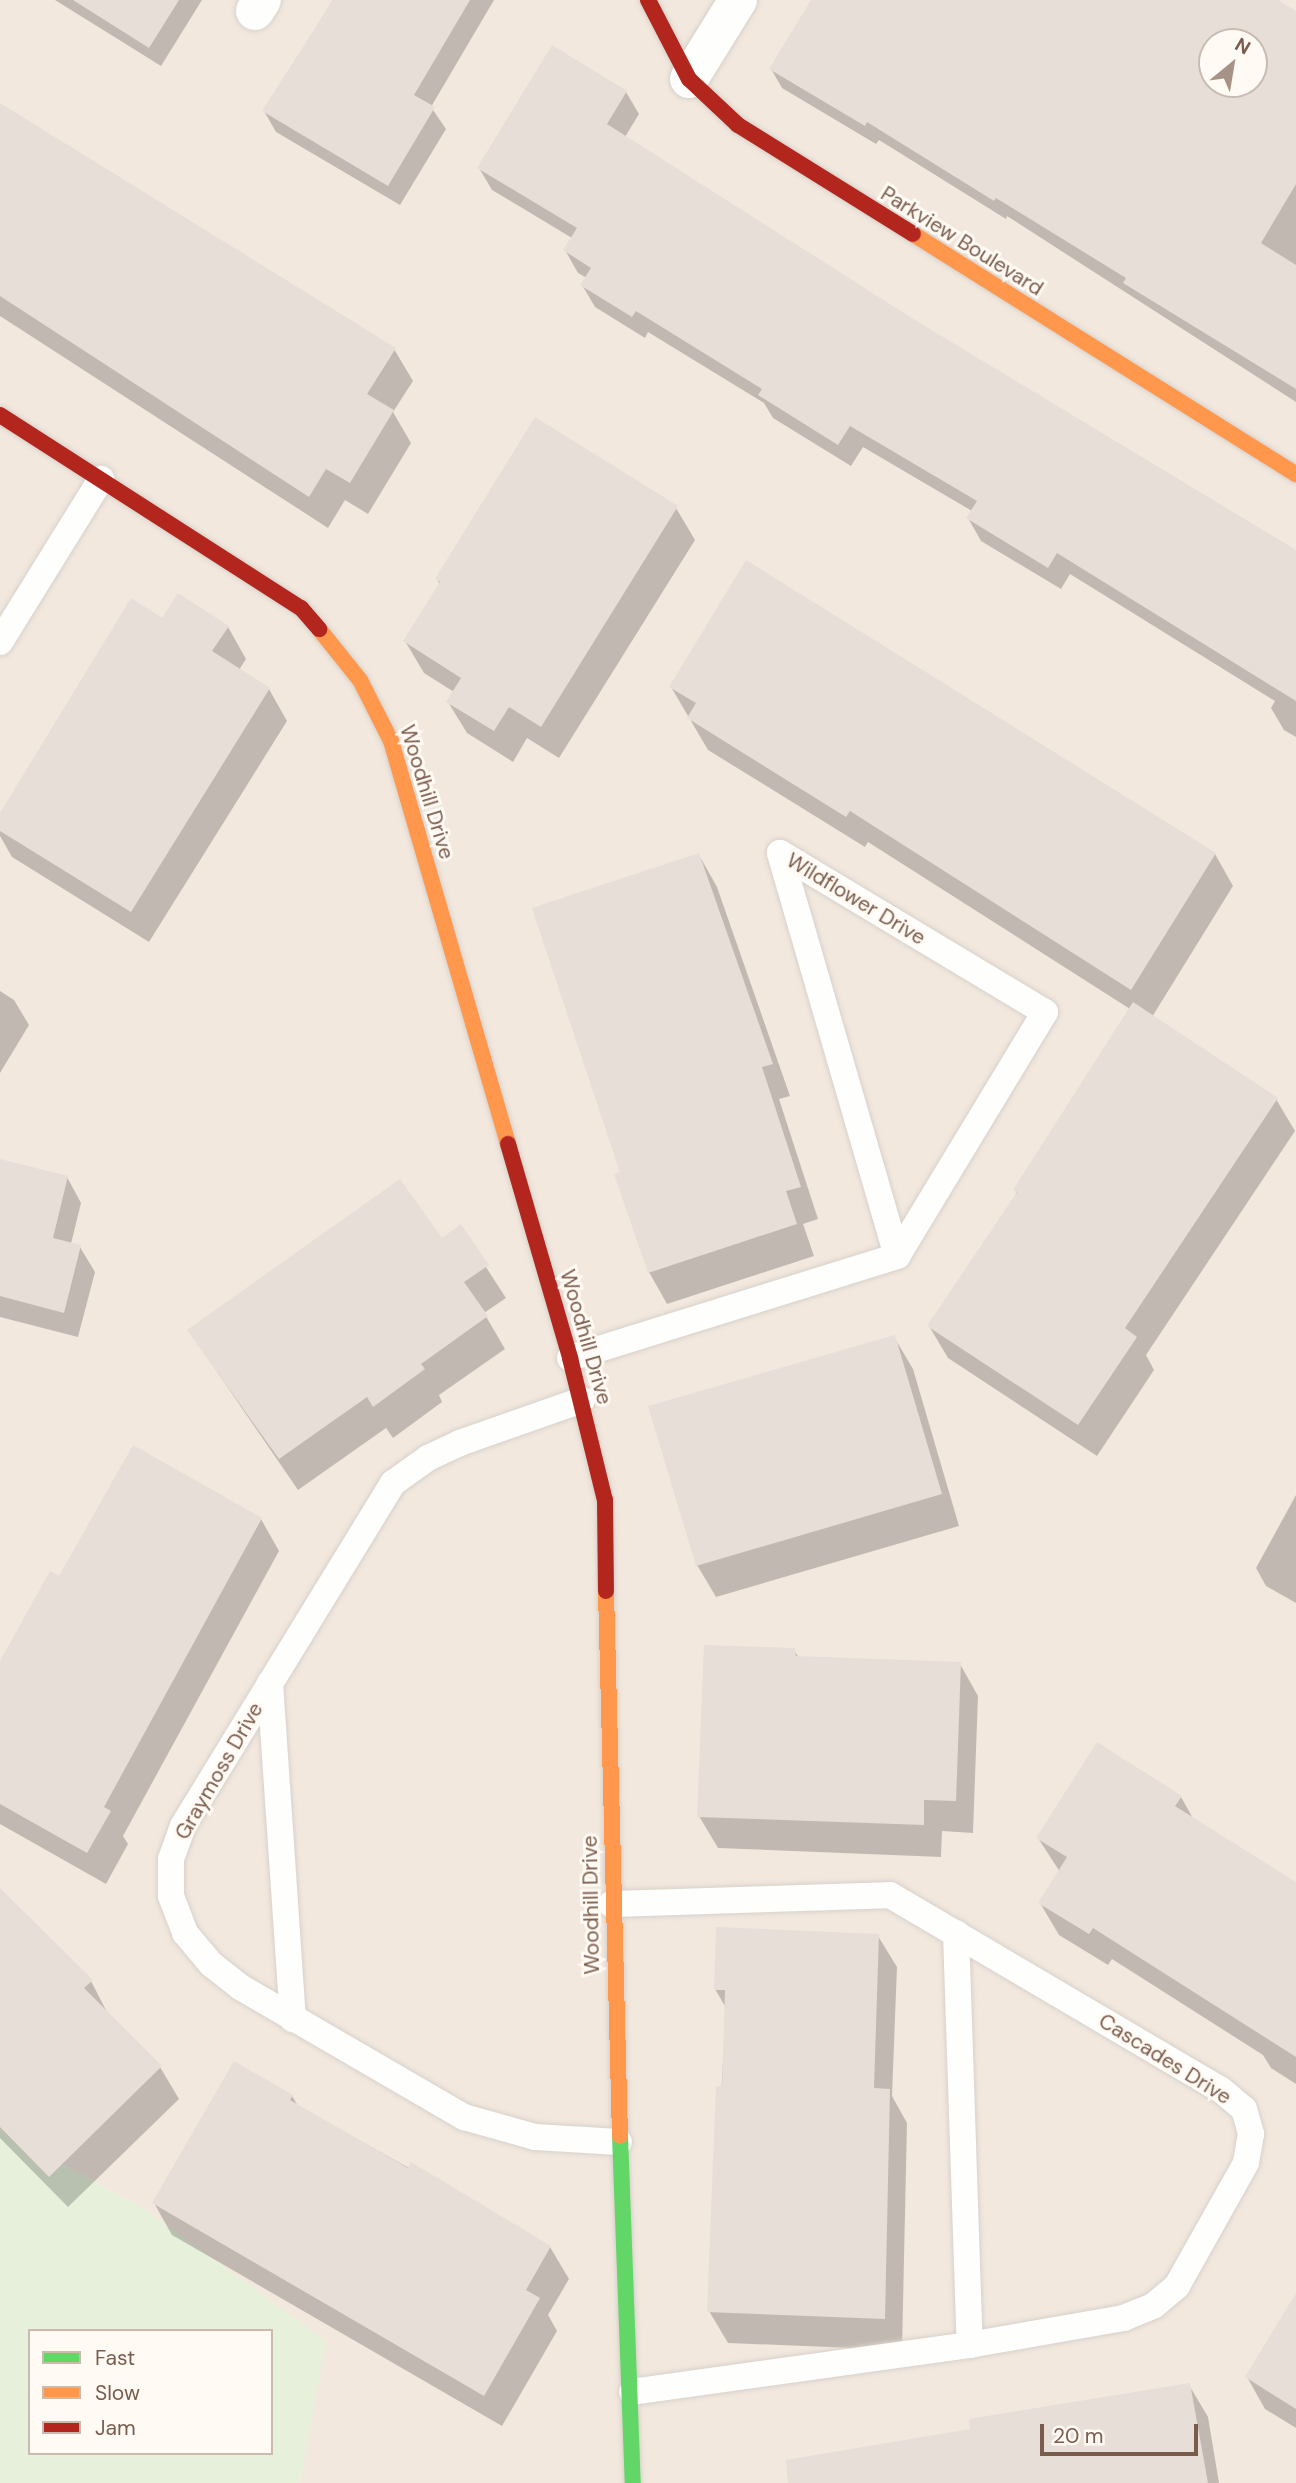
<!DOCTYPE html>
<html>
<head>
<meta charset="utf-8">
<style>
	body { margin:0 }
	#map { position:relative; width:1296px; height:2483px; overflow:hidden; background:#f9f5f0; font-family:"DM Sans",sans-serif }
	div>[style] { position:absolute }
	.residential>* { inset:0; background:#f2e8de }
	.green>* { inset:0; background:#e7f0db }
	.shadow>* { inset:0; background:#0003 }
	.building>* { inset:0; background:#e6ded7 }
	.roads { filter:drop-shadow(0 0 2px #d7d1cb) drop-shadow(0 0 2px #d7d1cb) }
	.lane>* { height:26px; margin:-13px; padding:0 13px; transform-origin:13px; border-radius:13px; background:#fefefd }
	.street>* { height:38px; margin:-19px; padding:0 19px; transform-origin:19px; border-radius:19px; background:#fefefd }
	.fast>* { height:16px; margin:-8px; padding:0 8px; transform-origin:8px; border-radius:8px; background:#63d668 }
	.slow>* { height:16px; margin:-8px; padding:0 8px; transform-origin:8px; border-radius:8px; background:#ff974d }
	.jam>* { height:16px; margin:-8px; padding:0 8px; transform-origin:8px; border-radius:8px; background:#b3261e }
	span { translate:-50% -50%; white-space:nowrap; text-align:center; line-height:1.15; -webkit-text-stroke:6px #fffaf3; paint-order:stroke }
	.street-label { font-size:21px; color:#7a5c4d }
	.legend { position:absolute; left:28px; top:2329px; width:245px; height:126px; box-sizing:border-box; background:#fffaf3; border:2px solid #cabbb1; margin:0; padding:9px 12px; list-style:none; font-size:21px; color:#7a5c4d }
	.legend li { display:flex; align-items:center; gap:14px; height:35px }
	.legend b { width:35px; border:2px solid #cabbb1 }
	.north { position:absolute; left:1198px; top:28px; width:70px; height:70px; box-sizing:border-box; background:#fffaf3; border:2px solid #cabbb1; border-radius:50%; rotate:30deg; font-size:19px; font-weight:700; line-height:28px; text-align:center; color:#7a5c4d }
	.north::after { content:''; display:block; margin:auto; width:24px; height:32px; background:#a69286; clip-path:polygon(50% 0,100% 100%,50% 72%,0 100%) }
	.scale { position:absolute; left:1040px; top:2424px; width:158px; height:32px; box-sizing:border-box; border:4px solid #7a5c4d; border-top:0; padding-left:9px; font-size:21px; line-height:24px; white-space:nowrap; color:#7a5c4d; -webkit-text-stroke:5px #fffaf3; paint-order:stroke }
</style>
</head>
<body>
<div id="map">
	<div class="residential">
		<div style="clip-path:polygon(evenodd,0 0,1296px 0,1296px 2483px,300px 2483px,325px 2341px,147px 2211px,0 2129px,0 0,1212px 42px,1254px 42px,1254px 84px,1212px 84px,1212px 42px)"></div>
	</div>
	<div class="green">
		<div style="clip-path:polygon(evenodd,0 2129px,147px 2211px,326px 2341px,300px 2483px,0 2483px,0 2129px,30px 2331px,271px 2331px,271px 2453px,30px 2453px,30px 2331px)"></div>
	</div>
	<div class="shadow">
		<div style="clip-path:polygon(55px 0,202px 0,161px 66px)"></div>
		<div style="clip-path:polygon(333px 0,494px 0,431px 107px,446px 129px,400px 205px,276px 132px,264px 111px)"></div>
		<div style="clip-path:polygon(evenodd,813px 0,1272px 0,1296px 14px,1296px 402px,1007px 216px,1006px 219px,879px 140px,876px 144px,782px 88px,771px 69px,813px 0,1212px 42px,1254px 42px,1254px 84px,1212px 84px,1212px 42px)"></div>
		<div style="clip-path:polygon(626px 92px,639px 114px,625px 137px,914px 322px,1296px 554px,1296px 737px,1284px 730px,1271px 708px,1275px 701px,1070px 574px,1061px 589px,981px 541px,968px 518px,972px 511px,863px 447px,851px 466px,773px 418px,764px 403px,648px 332px,645px 338px,595px 307px,582px 285px,587px 278px,578px 273px,565px 250px,572px 238px,492px 190px,479px 168px)"></div>
		<div style="clip-path:polygon(0 104px,394px 349px,413px 381px,393px 412px,411px 443px,368px 514px,345px 500px,328px 528px,0 316px)"></div>
		<div style="clip-path:polygon(676px 508px,695px 540px,559px 758px,527px 738px,513px 762px,467px 733px,448px 702px,454px 692px,424px 673px,405px 641px,440px 585px,437px 579px)"></div>
		<div style="clip-path:polygon(163px 621px,228px 627px,246px 659px,239px 670px,269px 689px,287px 721px,149px 942px,12px 857px,0 836px,0 816px)"></div>
		<div style="clip-path:polygon(671px 687px,1215px 854px,1233px 886px,1152px 1017px,1276px 1099px,1295px 1131px,1146px 1355px,1154px 1370px,1097px 1456px,948px 1358px,929px 1326px,1017px 1194px,1015px 1190px,1130px 1009px,868px 842px,865px 847px,708px 750px)"></div>
		<div style="clip-path:polygon(699px 855px,717px 887px,790px 1096px,779px 1099px,818px 1219px,803px 1224px,814px 1256px,667px 1304px,649px 1272px)"></div>
		<div style="clip-path:polygon(0 991px,14px 1000px,29px 1025px,0 1073px)"></div>
		<div style="clip-path:polygon(0 1160px,67px 1177px,81px 1203px,71px 1244px,80px 1247px,95px 1272px,78px 1337px,0 1317px)"></div>
		<div style="clip-path:polygon(460px 1227px,506px 1298px,484px 1313px,505px 1349px,439px 1395px,442px 1402px,393px 1438px,386px 1428px,298px 1490px,189px 1331px,442px 1240px)"></div>
		<div style="clip-path:polygon(894px 1337px,913px 1369px,959px 1526px,716px 1597px,697px 1565px)"></div>
		<div style="clip-path:polygon(1296px 1495px,1296px 1603px,1266px 1586px,1256px 1568px)"></div>
		<div style="clip-path:polygon(261px 1519px,279px 1551px,123px 1836px,128px 1844px,106px 1884px,0 1824px,0 1664px,60px 1579px)"></div>
		<div style="clip-path:polygon(794px 1650px,799px 1658px,960px 1664px,978px 1696px,973px 1833px,942px 1831px,941px 1857px,718px 1848px,699px 1816px)"></div>
		<div style="clip-path:polygon(1181px 1797px,1194px 1820px,1296px 1884px,1296px 2084px,1271px 2068px,1263px 2055px,1112px 1959px,1108px 1965px,1059px 1935px,1040px 1903px,1060px 1872px,1038px 1838px)"></div>
		<div style="clip-path:polygon(0 1890px,91px 1981px,108px 2014px,160px 2067px,179px 2099px,68px 2207px,0 2138px)"></div>
		<div style="clip-path:polygon(878px 1936px,897px 1967px,892px 2096px,907px 2123px,902px 2350px,728px 2343px,709px 2311px,726px 2008px,715px 1989px)"></div>
		<div style="clip-path:polygon(292px 2096px,298px 2106px,550px 2247px,569px 2279px,548px 2315px,557px 2331px,502px 2426px,172px 2235px,154px 2203px)"></div>
		<div style="clip-path:polygon(1296px 2299px,1296px 2428px,1265px 2409px,1247px 2377px)"></div>
		<div style="clip-path:polygon(1189px 2385px,1208px 2417px,1219px 2483px,818px 2483px,972px 2431px)"></div>
	</div>
	<div class="building">
		<div style="clip-path:polygon(73px 0,179px 0,149px 48px)"></div>
		<div style="clip-path:polygon(333px 0,470px 0,414px 95px,435px 107px,388px 186px,262px 111px)"></div>
		<div style="clip-path:polygon(evenodd,811px 0,1278px 0,1296px 11px,1296px 184px,1261px 243px,1296px 265px,1296px 389px,1123px 283px,1126px 278px,996px 198px,994px 201px,867px 122px,865px 126px,769px 69px,811px 0,1212px 42px,1254px 42px,1254px 84px,1212px 84px,1212px 42px)"></div>
		<div style="clip-path:polygon(552px 45px,627px 91px,607px 124px,915px 320px,1296px 550px,1296px 701px,1057px 553px,1048px 568px,966px 518px,977px 501px,850px 426px,838px 445px,758px 395px,762px 389px,636px 311px,632px 317px,580px 285px,591px 268px,563px 250px,577px 228px,477px 168px)"></div>
		<div style="clip-path:polygon(0 103px,396px 348px,367px 394px,394px 410px,350px 483px,326px 469px,309px 497px,0 296px)"></div>
		<div style="clip-path:polygon(535px 417px,678px 506px,541px 727px,509px 707px,494px 731px,446px 702px,461px 678px,403px 641px,440px 582px,435px 579px)"></div>
		<div style="clip-path:polygon(746px 560px,1216px 853px,1131px 990px,850px 811px,846px 817px,687px 718px,696px 703px,669px 687px)"></div>
		<div style="clip-path:polygon(178px 593px,229px 626px,212px 651px,270px 688px,131px 912px,0 831px,0 813px,131px 598px,162px 618px)"></div>
		<div style="clip-path:polygon(699px 853px,773px 1064px,762px 1067px,801px 1187px,786px 1191px,797px 1224px,648px 1273px,614px 1174px,620px 1172px,532px 908px)"></div>
		<div style="clip-path:polygon(1133px 1002px,1278px 1098px,1125px 1328px,1137px 1337px,1078px 1425px,927px 1326px,1017px 1192px,1013px 1190px)"></div>
		<div style="clip-path:polygon(0 1159px,68px 1176px,53px 1238px,81px 1245px,64px 1313px,0 1296px)"></div>
		<div style="clip-path:polygon(400px 1179px,442px 1238px,461px 1224px,489px 1265px,464px 1282px,488px 1316px,421px 1364px,425px 1369px,373px 1407px,367px 1397px,279px 1459px,187px 1330px)"></div>
		<div style="clip-path:polygon(895px 1335px,942px 1494px,696px 1566px,648px 1406px)"></div>
		<div style="clip-path:polygon(133px 1445px,262px 1518px,104px 1807px,111px 1811px,87px 1853px,0 1804px,0 1661px,50px 1571px,59px 1576px)"></div>
		<div style="clip-path:polygon(704px 1645px,795px 1648px,796px 1656px,961px 1662px,956px 1801px,924px 1800px,924px 1825px,697px 1817px)"></div>
		<div style="clip-path:polygon(1097px 1742px,1182px 1796px,1175px 1806px,1296px 1882px,1296px 2057px,1093px 1928px,1089px 1934px,1038px 1903px,1067px 1857px,1036px 1838px)"></div>
		<div style="clip-path:polygon(0 1888px,93px 1980px,84px 1988px,162px 2066px,49px 2177px,0 2127px)"></div>
		<div style="clip-path:polygon(716px 1927px,879px 1934px,874px 2088px,890px 2089px,885px 2319px,707px 2312px,716px 2086px,722px 2086px,725px 1990px,714px 1990px)"></div>
		<div style="clip-path:polygon(234px 2061px,293px 2095px,290px 2100px,408px 2168px,411px 2162px,551px 2246px,526px 2290px,540px 2298px,484px 2396px,152px 2203px)"></div>
		<div style="clip-path:polygon(1296px 2293px,1296px 2409px,1245px 2377px)"></div>
		<div style="clip-path:polygon(1190px 2383px,1208px 2483px,788px 2483px,786px 2460px,970px 2429px,969px 2419px)"></div>
	</div>
	<div class="roads">
		<div class="lane">
			<div style="left:0;top:642px;width:192px;rotate:-58.2deg"></div>
			<div style="left:570px;top:1358px;width:343px;rotate:-17.3deg"></div>
			<div style="left:897px;top:1256px;width:420px;rotate:-106.2deg"></div>
			<div style="left:780px;top:853px;width:309px;rotate:31deg"></div>
			<div style="left:1045px;top:1012px;width:285px;rotate:121.2deg"></div>
			<div style="left:582px;top:1400px;width:129px;rotate:160.6deg"></div>
			<div style="left:460px;top:1443px;width:35px;rotate:155deg"></div>
			<div style="left:428px;top:1458px;width:43px;rotate:144.5deg"></div>
			<div style="left:393px;top:1483px;width:402px;rotate:121.5deg"></div>
			<div style="left:183px;top:1826px;width:35px;rotate:110deg"></div>
			<div style="left:171px;top:1859px;width:37px;rotate:90deg"></div>
			<div style="left:171px;top:1896px;width:40px;rotate:69deg"></div>
			<div style="left:185px;top:1933px;width:40px;rotate:50deg"></div>
			<div style="left:211px;top:1964px;width:39px;rotate:38deg"></div>
			<div style="left:242px;top:1988px;width:257px;rotate:30.2deg"></div>
			<div style="left:464px;top:2117px;width:74px;rotate:15.7deg"></div>
			<div style="left:535px;top:2137px;width:84px;rotate:3.4deg"></div>
			<div style="left:270px;top:1683px;width:337px;rotate:86.1deg"></div>
			<div style="left:611px;top:1904px;width:279px;rotate:-1.8deg"></div>
			<div style="left:890px;top:1895px;width:383px;rotate:30.5deg"></div>
			<div style="left:1220px;top:2089px;width:31px;rotate:40deg"></div>
			<div style="left:1244px;top:2109px;width:26px;rotate:74deg"></div>
			<div style="left:1251px;top:2134px;width:29px;rotate:100deg"></div>
			<div style="left:1246px;top:2163px;width:141px;rotate:119.3deg"></div>
			<div style="left:1177px;top:2286px;width:31px;rotate:140deg"></div>
			<div style="left:1153px;top:2306px;width:31px;rotate:158deg"></div>
			<div style="left:1124px;top:2318px;width:156px;rotate:170.1deg"></div>
			<div style="left:970px;top:2345px;width:341px;rotate:172.1deg"></div>
			<div style="left:956px;top:1933px;width:412px;rotate:88.1deg"></div>
		</div>
		<div class="street">
			<div style="left:255px;top:11px;width:13px;rotate:-58deg"></div>
			<div style="left:689px;top:79px;width:93px;rotate:-58.2deg"></div>
		</div>
		<div class="fast">
			<div style="left:620px;top:2136px;width:347px;rotate:87.9deg"></div>
		</div>
		<div class="slow">
			<div style="left:913px;top:234px;width:452px;rotate:32.1deg"></div>
			<div style="left:319px;top:629px;width:65px;rotate:51.2deg"></div>
			<div style="left:360px;top:680px;width:68px;rotate:63.1deg"></div>
			<div style="left:391px;top:741px;width:420px;rotate:73.8deg"></div>
			<div style="left:606px;top:1591px;width:545px;rotate:88.53deg"></div>
		</div>
		<div class="jam">
			<div style="left:648px;top:0;width:89px;rotate:62.6deg"></div>
			<div style="left:689px;top:79px;width:67px;rotate:43.2deg"></div>
			<div style="left:738px;top:125px;width:206px;rotate:31.9deg"></div>
			<div style="left:0;top:415px;width:358px;rotate:32.7deg"></div>
			<div style="left:301px;top:608px;width:28px;rotate:49deg"></div>
			<div style="left:508px;top:1144px;width:223px;rotate:73.8deg"></div>
			<div style="left:570px;top:1358px;width:146px;rotate:76.2deg"></div>
			<div style="left:605px;top:1500px;width:91px;rotate:89.4deg"></div>
		</div>
	</div>
	<div class="street-label">
		<span style="left:962px;top:241px;rotate:32deg">Parkview Boulevard</span>
		<span style="left:427px;top:792px;rotate:73deg">Woodhill Drive</span>
		<span style="left:856px;top:899px;rotate:31deg">Wildflower Drive</span>
		<span style="left:586px;top:1337px;rotate:74deg">Woodhill Drive</span>
		<span style="left:219px;top:1771px;rotate:-60deg">Graymoss Drive</span>
		<span style="left:591px;top:1905px;rotate:-91deg">Woodhill Drive</span>
		<span style="left:1165px;top:2059px;rotate:32deg">Cascades Drive</span>
	</div>
	<ul class="legend">
	<li><b style="height:9px;background:#63d668"></b>Fast</li>
	<li><b style="height:9px;background:#ff974d"></b>Slow</li>
	<li><b style="height:9px;background:#b3261e"></b>Jam</li>
	</ul>
	<div class="north">N</div>
	<div class="scale">20 m</div>
</div>
</body>
</html>
